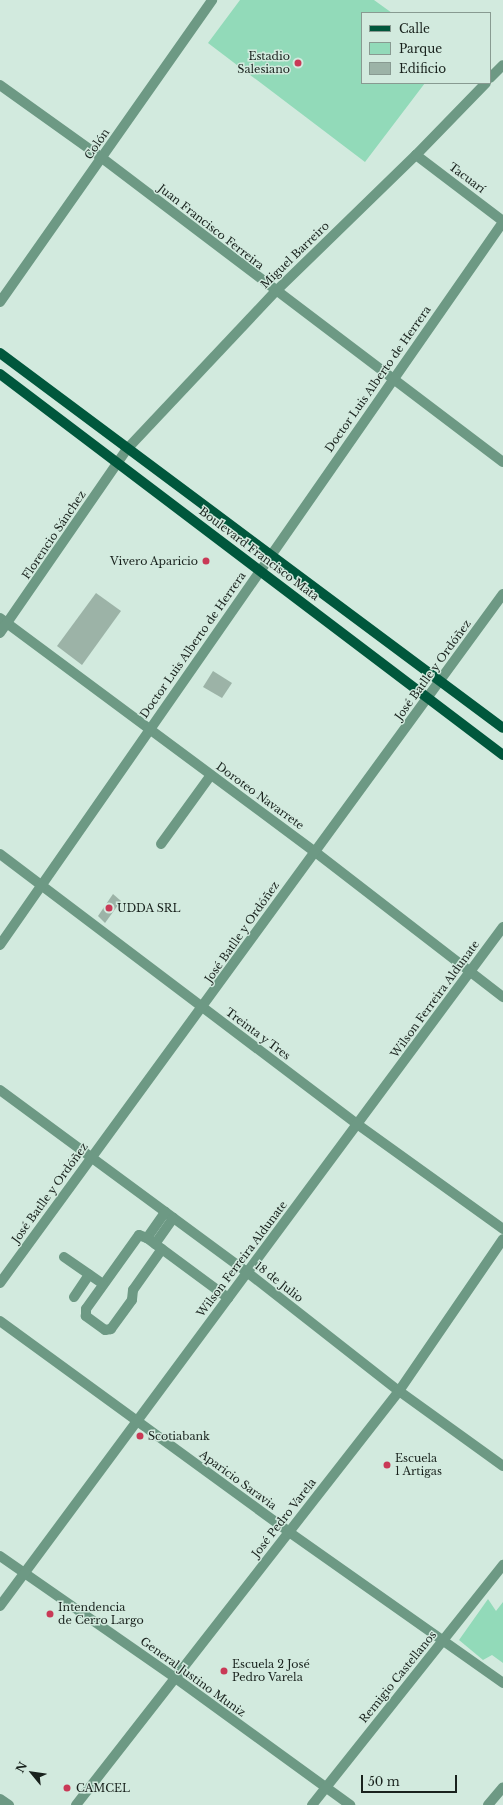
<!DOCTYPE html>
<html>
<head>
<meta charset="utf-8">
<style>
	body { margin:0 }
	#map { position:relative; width:503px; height:1805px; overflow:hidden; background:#d2eade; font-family:"Libre Baskerville",serif }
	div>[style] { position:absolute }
	.green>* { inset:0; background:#92dab9 }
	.building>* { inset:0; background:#9cb3a7 }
	.minor>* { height:10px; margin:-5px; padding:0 5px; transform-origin:5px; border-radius:5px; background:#6d9984 }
	.major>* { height:10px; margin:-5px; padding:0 5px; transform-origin:5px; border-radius:5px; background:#00573c }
	.dots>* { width:11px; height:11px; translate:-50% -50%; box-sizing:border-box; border:2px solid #d2eade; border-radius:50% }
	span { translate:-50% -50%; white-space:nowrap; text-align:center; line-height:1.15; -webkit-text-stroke:3px #d2eade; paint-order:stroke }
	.poi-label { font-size:11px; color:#19221d }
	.right { translate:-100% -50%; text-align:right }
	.left { translate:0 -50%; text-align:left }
	.street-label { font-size:11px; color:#19221d }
	.legend { position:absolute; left:361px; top:12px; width:130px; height:72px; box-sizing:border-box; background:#d2eade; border:1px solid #889a91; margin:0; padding:5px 7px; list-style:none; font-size:12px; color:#19221d }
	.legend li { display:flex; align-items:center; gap:8px; height:20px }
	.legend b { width:20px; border:1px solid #889a91 }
	.north { position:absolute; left:12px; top:1753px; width:40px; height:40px; -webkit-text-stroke:3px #d2eade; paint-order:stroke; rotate:299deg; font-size:11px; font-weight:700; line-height:16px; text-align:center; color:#19221d }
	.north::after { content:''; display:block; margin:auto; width:14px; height:18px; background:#19221d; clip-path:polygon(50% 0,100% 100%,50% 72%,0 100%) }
	.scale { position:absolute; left:361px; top:1775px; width:96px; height:18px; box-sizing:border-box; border:2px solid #19221d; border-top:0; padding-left:5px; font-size:12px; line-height:14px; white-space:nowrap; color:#19221d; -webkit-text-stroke:3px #d2eade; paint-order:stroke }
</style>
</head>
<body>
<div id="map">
	<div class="green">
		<div style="clip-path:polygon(240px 0,374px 0,392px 13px,362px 13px,362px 83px,425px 83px,365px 162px,208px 43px)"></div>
		<div style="clip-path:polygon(488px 1599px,496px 1611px,503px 1602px,503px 1663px,492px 1655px,483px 1660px,459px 1640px)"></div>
	</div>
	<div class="building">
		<div style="clip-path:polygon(96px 593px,121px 611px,82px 665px,57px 646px)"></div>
		<div style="clip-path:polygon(213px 671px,232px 683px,222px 698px,203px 687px)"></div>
		<div style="clip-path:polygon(113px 894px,121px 901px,105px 923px,98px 916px)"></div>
	</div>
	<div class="minor">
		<div style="left:490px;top:78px;width:18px;rotate:-45deg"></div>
		<div style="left:0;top:85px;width:125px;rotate:35.6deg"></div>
		<div style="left:102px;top:158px;width:503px;rotate:37.17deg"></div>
		<div style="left:416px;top:155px;width:109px;rotate:37.2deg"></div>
		<div style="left:0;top:302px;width:369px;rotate:-54.9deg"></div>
		<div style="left:0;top:618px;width:391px;rotate:36.6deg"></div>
		<div style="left:314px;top:851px;width:239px;rotate:37.7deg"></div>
		<div style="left:0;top:633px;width:224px;rotate:-55.4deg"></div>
		<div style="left:127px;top:449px;width:216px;rotate:-46.7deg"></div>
		<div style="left:275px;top:292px;width:197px;rotate:-44.2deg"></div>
		<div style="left:416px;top:155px;width:100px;rotate:-45.8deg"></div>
		<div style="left:161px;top:844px;width:85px;rotate:-54.1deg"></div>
		<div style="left:0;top:854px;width:448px;rotate:37.1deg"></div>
		<div style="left:357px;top:1124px;width:180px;rotate:35.7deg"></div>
		<div style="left:0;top:945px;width:881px;rotate:-55.17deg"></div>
		<div style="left:0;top:1090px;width:307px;rotate:36.4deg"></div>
		<div style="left:247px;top:1272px;width:193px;rotate:38.1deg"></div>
		<div style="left:399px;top:1391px;width:128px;rotate:35.8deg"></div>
		<div style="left:147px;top:1238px;width:32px;rotate:-55deg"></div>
		<div style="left:155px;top:1244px;width:32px;rotate:-55deg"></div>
		<div style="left:162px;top:1249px;width:50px;rotate:125.3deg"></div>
		<div style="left:133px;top:1290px;width:10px;rotate:96deg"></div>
		<div style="left:132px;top:1300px;width:36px;rotate:126deg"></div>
		<div style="left:111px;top:1329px;width:6px;rotate:171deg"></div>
		<div style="left:105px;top:1330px;width:24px;rotate:-144deg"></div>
		<div style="left:86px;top:1316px;width:7px;rotate:-90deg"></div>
		<div style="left:86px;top:1309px;width:91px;rotate:-54.4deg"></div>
		<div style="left:139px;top:1235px;width:9px;rotate:21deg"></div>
		<div style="left:147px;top:1238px;width:101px;rotate:36.5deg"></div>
		<div style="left:64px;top:1257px;width:47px;rotate:34.7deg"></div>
		<div style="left:0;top:1283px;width:853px;rotate:-53.87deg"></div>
		<div style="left:74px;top:1297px;width:27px;rotate:-56deg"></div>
		<div style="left:0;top:1321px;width:358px;rotate:36.1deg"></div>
		<div style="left:289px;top:1532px;width:262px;rotate:35.2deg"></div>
		<div style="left:0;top:1556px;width:212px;rotate:34.8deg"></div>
		<div style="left:174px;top:1677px;width:218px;rotate:36deg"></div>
		<div style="left:0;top:1606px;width:845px;rotate:-53.47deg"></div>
		<div style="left:0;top:1799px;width:11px;rotate:34deg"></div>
		<div style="left:76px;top:1805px;width:525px;rotate:-52.04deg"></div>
		<div style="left:399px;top:1391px;width:184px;rotate:-55.6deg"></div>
		<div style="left:312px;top:1805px;width:307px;rotate:-51.5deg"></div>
		<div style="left:488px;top:1805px;width:23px;rotate:-50deg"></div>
	</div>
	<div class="major">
		<div style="left:0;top:353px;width:627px;rotate:36.71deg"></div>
		<div style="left:0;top:374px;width:631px;rotate:37.14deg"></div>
	</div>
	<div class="dots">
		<div style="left:298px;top:63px;background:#c93956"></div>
		<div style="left:206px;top:561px;background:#c93956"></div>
		<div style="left:109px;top:908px;background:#c93956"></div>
		<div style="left:140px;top:1436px;background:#c93956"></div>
		<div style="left:387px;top:1465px;background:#c93956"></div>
		<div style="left:50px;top:1614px;background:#c93956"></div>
		<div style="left:224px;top:1671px;background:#c93956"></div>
		<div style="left:67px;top:1788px;background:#c93956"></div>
	</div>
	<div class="poi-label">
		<span class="right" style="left:290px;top:63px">Estadio<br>Salesiano</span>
		<span class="right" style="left:198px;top:561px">Vivero Aparicio</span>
		<span class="left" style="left:117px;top:908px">UDDA SRL</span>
		<span class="left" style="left:148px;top:1436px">Scotiabank</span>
		<span class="left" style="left:395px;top:1465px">Escuela<br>1 Artigas</span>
		<span class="left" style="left:58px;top:1614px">Intendencia<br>de Cerro Largo</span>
		<span class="left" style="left:232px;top:1671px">Escuela 2 José<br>Pedro Varela</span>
		<span class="left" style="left:76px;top:1788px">CAMCEL</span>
	</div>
	<div class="street-label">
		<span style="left:97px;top:144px;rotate:-55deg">Colón</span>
		<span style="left:467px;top:178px;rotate:37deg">Tacuarí</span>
		<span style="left:211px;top:227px;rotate:38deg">Juan Francisco Ferreira</span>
		<span style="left:295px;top:255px;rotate:-44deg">Miguel Barreiro</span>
		<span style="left:378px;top:379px;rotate:-55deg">Doctor Luis Alberto de Herrera</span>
		<span style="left:54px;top:535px;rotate:-56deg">Florencio Sánchez</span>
		<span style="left:259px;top:554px;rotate:37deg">Boulevard Francisco Mata</span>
		<span style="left:193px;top:645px;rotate:-55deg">Doctor Luis Alberto de Herrera</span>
		<span style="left:433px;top:670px;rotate:-54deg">José Batlle y Ordóñez</span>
		<span style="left:260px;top:796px;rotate:36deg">Doroteo Navarrete</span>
		<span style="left:242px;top:932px;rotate:-55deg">José Batlle y Ordóñez</span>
		<span style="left:435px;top:999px;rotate:-54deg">Wilson Ferreira Aldunate</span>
		<span style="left:258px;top:1034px;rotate:37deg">Treinta y Tres</span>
		<span style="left:50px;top:1193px;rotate:-54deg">José Batlle y Ordóñez</span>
		<span style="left:242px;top:1259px;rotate:-53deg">Wilson Ferreira Aldunate</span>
		<span style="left:279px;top:1282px;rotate:38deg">18 de Julio</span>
		<span style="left:238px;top:1480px;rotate:36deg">Aparicio Saravia</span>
		<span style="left:284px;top:1518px;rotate:-52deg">José Pedro Varela</span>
		<span style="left:193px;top:1677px;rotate:36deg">General Justino Muniz</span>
		<span style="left:398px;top:1677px;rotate:-51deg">Remigio Castellanos</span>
	</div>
	<ul class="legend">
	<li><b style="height:5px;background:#00573c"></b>Calle</li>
	<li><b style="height:11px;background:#92dab9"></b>Parque</li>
	<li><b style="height:11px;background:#9cb3a7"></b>Edificio</li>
	</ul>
	<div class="north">N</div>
	<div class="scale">50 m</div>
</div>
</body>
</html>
